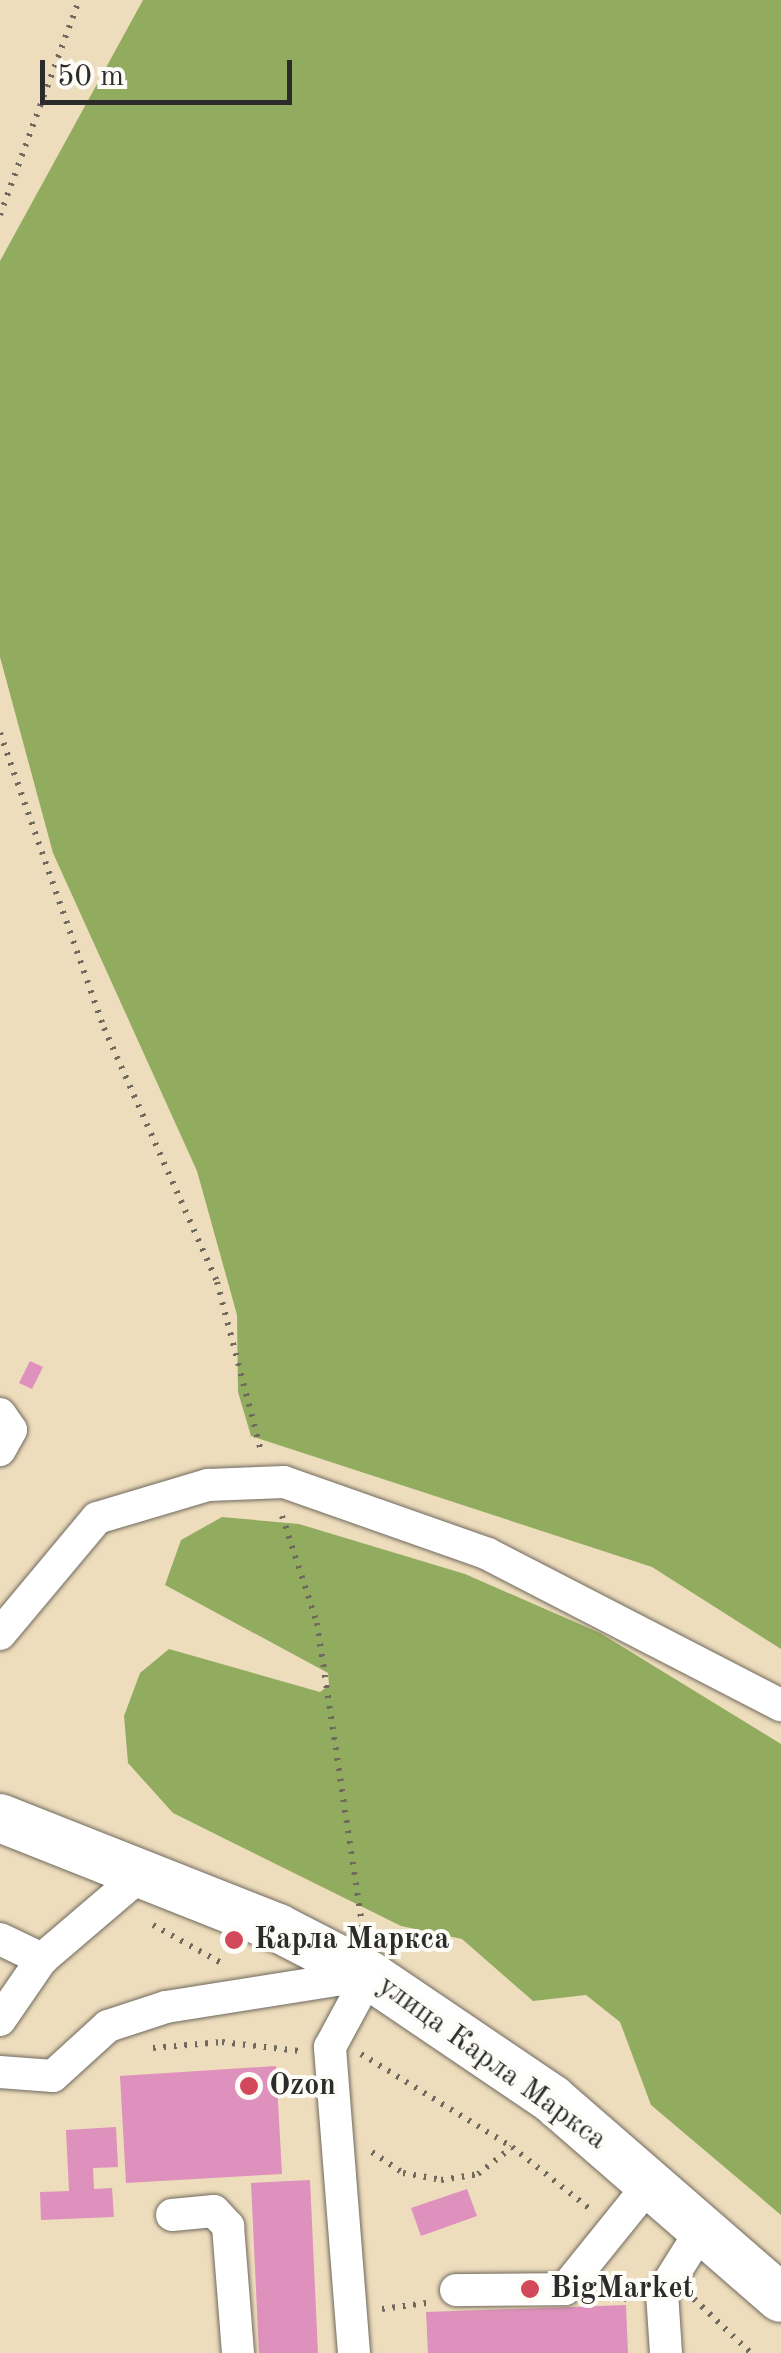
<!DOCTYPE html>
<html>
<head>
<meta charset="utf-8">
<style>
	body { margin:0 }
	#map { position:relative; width:781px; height:2353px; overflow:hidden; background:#eeddbc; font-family:"Old Standard TT",serif }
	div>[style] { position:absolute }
	.forest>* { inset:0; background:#92ac5f }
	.building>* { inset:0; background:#de91bc }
	.path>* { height:6px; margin-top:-3px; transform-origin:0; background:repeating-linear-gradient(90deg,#6f695e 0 2.5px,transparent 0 10.5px) }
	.roads { filter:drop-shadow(0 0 2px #6f695e) drop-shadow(0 0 2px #6f695e) }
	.minor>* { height:32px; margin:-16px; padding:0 16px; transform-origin:16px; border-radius:16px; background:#fff }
	.highway>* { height:48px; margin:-24px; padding:0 24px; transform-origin:24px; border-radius:24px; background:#fff }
	.dots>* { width:28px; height:28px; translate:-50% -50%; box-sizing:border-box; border:5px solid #fdfcf7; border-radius:50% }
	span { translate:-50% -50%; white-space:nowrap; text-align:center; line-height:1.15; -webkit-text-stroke:8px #fdfcf7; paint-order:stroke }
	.poi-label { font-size:30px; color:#2b2b2b; font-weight:700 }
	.left { translate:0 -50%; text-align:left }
	.street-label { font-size:30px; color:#2b2b2b }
	.scale { position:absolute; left:40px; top:60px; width:252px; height:45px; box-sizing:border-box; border:5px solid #2b2b2b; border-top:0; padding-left:12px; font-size:30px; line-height:35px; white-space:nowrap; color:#2b2b2b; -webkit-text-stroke:8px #fdfcf7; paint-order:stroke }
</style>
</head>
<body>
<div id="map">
	<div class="forest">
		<div style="clip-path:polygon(143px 0,781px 0,781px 1649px,652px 1567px,251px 1436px,238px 1392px,237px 1315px,197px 1171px,53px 853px,0 657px,0 261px)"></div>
		<div style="clip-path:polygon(222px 1517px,299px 1524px,465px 1574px,600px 1633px,781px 1744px,781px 2215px,651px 2105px,620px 2022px,586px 1995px,533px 2001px,462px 1939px,401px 1926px,173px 1813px,128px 1763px,124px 1716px,140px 1673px,169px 1649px,320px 1692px,329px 1685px,328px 1673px,165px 1585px,181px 1540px)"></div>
	</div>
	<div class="building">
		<div style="clip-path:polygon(30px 1361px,43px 1367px,32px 1389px,19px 1383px)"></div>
		<div style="clip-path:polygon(276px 2066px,282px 2174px,126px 2183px,120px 2076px)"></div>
		<div style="clip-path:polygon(116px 2127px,118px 2167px,93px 2168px,94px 2189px,112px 2188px,114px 2217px,41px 2220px,40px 2192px,69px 2191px,66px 2130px)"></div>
		<div style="clip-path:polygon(310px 2180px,318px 2353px,259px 2353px,251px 2183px)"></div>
		<div style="clip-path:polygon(467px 2189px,477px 2216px,421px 2236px,411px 2208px)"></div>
		<div style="clip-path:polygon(626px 2305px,628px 2353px,428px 2353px,426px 2312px)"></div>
	</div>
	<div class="path">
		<div style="left:0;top:215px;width:229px;rotate:-69.8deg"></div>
		<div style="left:0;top:733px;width:313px;rotate:70.6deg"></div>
		<div style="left:104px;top:1028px;width:278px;rotate:66deg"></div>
		<div style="left:217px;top:1282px;width:175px;rotate:75.4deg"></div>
		<div style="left:282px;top:1516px;width:113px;rotate:71.9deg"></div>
		<div style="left:317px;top:1623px;width:309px;rotate:81.5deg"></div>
		<div style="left:153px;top:1925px;width:82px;rotate:29.1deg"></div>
		<div style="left:153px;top:2048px;width:69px;rotate:-5deg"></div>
		<div style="left:222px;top:2042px;width:78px;rotate:6.7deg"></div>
		<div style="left:361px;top:2054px;width:177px;rotate:31.6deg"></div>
		<div style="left:512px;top:2147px;width:100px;rotate:38.5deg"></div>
		<div style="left:372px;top:2152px;width:37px;rotate:34deg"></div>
		<div style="left:403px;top:2173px;width:39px;rotate:10deg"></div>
		<div style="left:441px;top:2180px;width:37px;rotate:-9deg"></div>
		<div style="left:478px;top:2174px;width:43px;rotate:-38.5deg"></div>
		<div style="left:606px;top:2289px;width:25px;rotate:26deg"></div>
		<div style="left:694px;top:2299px;width:79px;rotate:43.5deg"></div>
		<div style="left:382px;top:2309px;width:45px;rotate:-7.6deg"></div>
	</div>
	<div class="roads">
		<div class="minor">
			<div style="left:0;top:1414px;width:19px;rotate:55deg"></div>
			<div style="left:11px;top:1430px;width:23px;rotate:119deg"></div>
			<div style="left:0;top:1634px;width:151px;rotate:-50.1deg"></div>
			<div style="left:97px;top:1518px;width:116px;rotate:-16.6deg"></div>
			<div style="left:208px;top:1485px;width:76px;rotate:-2.3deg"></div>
			<div style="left:284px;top:1482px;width:216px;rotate:19.4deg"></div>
			<div style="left:488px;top:1554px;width:330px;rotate:27.3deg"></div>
			<div style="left:0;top:1939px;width:47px;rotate:25.5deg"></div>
			<div style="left:0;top:2020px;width:74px;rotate:-55.5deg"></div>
			<div style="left:42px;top:1959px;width:134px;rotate:-40.5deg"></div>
			<div style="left:0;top:2072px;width:53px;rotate:4.3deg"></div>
			<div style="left:53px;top:2076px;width:74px;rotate:-42.3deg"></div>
			<div style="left:108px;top:2026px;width:61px;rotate:-18.1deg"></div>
			<div style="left:166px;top:2007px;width:206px;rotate:-9deg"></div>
			<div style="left:172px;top:2215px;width:42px;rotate:-5.4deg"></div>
			<div style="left:214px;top:2211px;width:21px;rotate:47deg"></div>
			<div style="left:228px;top:2226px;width:127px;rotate:85.5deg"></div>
			<div style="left:456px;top:2290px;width:109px;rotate:-0.5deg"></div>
			<div style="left:565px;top:2289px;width:139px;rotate:-51.1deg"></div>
			<div style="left:354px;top:2353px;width:307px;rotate:-94.5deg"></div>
			<div style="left:330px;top:2047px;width:82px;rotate:-61.6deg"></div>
			<div style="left:666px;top:2353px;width:60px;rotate:-93.8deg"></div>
			<div style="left:662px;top:2293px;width:79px;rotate:-57.9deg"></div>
		</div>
		<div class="highway">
			<div style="left:0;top:1818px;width:299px;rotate:21.6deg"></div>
			<div style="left:278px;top:1928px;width:102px;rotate:27.3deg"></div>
			<div style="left:369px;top:1975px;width:221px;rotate:34.1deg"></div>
			<div style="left:552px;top:2099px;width:303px;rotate:41deg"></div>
		</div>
	</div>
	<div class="dots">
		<div style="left:234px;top:1940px;background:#d1495b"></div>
		<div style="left:249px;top:2086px;background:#d1495b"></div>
		<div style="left:530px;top:2289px;background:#d1495b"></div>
	</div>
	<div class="poi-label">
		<span class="left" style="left:254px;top:1940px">Карла Маркса</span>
		<span class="left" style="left:269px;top:2086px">Ozon</span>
		<span class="left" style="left:550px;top:2289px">BigMarket</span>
	</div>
	<div class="street-label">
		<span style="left:492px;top:2063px;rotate:36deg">улица Карла Маркса</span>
	</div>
	<div class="scale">50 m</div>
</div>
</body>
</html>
